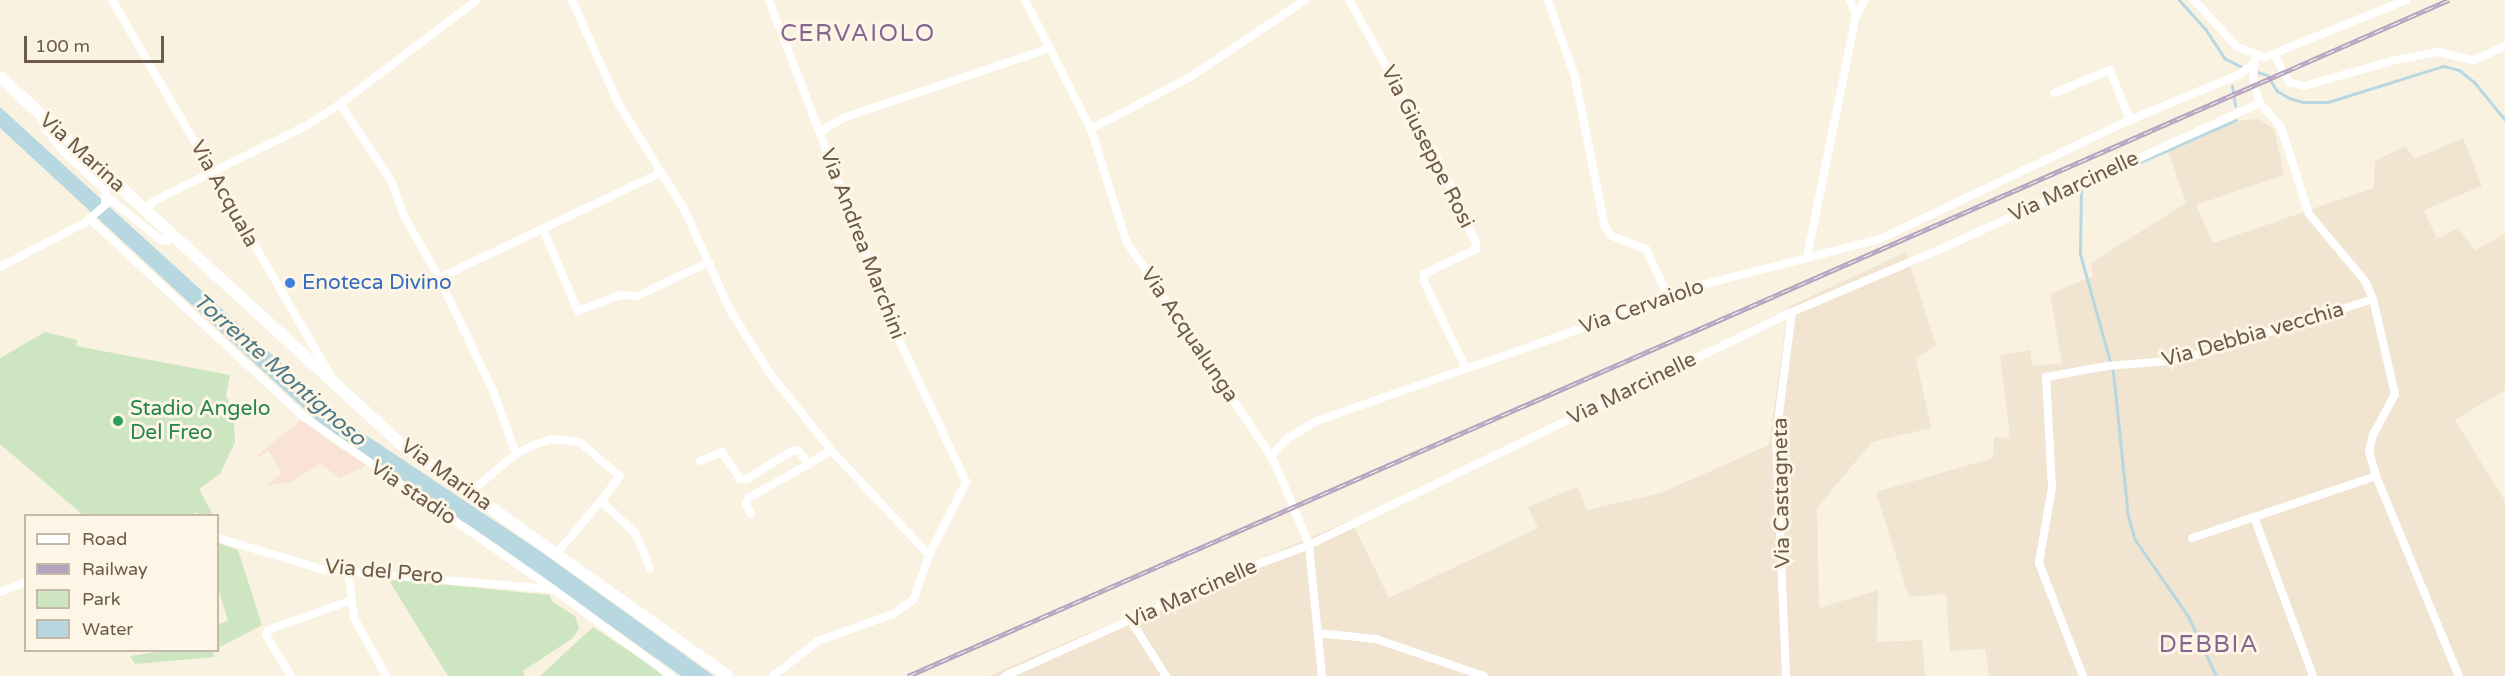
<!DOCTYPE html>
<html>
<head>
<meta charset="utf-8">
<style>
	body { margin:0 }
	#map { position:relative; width:2505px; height:676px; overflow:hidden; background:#faf2e1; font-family:"Varela Round",sans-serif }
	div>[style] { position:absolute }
	.residential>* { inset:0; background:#f1e4d0 }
	.commercial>* { inset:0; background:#f9e3d5 }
	.green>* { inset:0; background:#cde5c1 }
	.water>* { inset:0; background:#b8d8e1 }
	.stream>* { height:3px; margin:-1.5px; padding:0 1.5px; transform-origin:1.5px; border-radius:1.5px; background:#b8d8e1 }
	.street>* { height:8px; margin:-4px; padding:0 4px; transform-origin:4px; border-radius:4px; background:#fff }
	.secondary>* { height:12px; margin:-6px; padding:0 6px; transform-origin:6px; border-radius:6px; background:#fff }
	.rail>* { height:5px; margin-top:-2.5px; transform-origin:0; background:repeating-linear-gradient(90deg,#fdf6e6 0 9px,#b5a2c1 0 18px); box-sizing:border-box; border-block:2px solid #b5a2c1 }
	.dots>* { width:16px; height:16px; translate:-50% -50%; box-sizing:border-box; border:3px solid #fdf6e6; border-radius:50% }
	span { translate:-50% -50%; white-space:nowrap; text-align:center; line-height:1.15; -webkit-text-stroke:6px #fdf6e6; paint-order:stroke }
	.street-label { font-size:21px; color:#6e5a4a }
	.shop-label { font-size:21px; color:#366cbe }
	.left { translate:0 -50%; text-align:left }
	.leisure-label { font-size:21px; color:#27864d }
	.water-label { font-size:22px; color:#4a7887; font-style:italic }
	.quarter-label { font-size:24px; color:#866691; letter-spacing:1.5px }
	.legend { position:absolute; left:24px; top:514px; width:195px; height:138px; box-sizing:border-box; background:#fdf6e6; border:2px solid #c4b8a8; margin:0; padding:8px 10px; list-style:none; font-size:18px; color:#6e5a4a }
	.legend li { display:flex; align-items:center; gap:12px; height:30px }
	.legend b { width:30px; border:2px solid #c4b8a8 }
	.scale { position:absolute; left:24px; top:36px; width:140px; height:27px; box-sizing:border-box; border:3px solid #6e5a4a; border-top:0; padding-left:8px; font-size:18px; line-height:21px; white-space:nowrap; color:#6e5a4a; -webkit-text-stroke:4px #fdf6e6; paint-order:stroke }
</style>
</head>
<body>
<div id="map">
	<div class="residential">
		<div style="clip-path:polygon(2259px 119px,2274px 129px,2284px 175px,2196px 205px,2213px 243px,2374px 188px,2375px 161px,2406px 146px,2414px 159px,2463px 138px,2482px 186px,2424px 210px,2437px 239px,2458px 228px,2475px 250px,2505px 234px,2505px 390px,2455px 420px,2505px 501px,2505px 676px,1989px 676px,1985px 649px,1950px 651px,1946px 594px,1909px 597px,1876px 492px,1993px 458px,1994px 437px,2010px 438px,2000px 355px,2030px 350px,2033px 366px,2062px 363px,2050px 294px,2093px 276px,2091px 263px,2186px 203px,2168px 151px,2243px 120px)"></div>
		<div style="clip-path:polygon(1906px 252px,1936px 345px,1916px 359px,1931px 428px,1872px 442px,1817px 508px,1819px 608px,1878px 590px,1877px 642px,1922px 640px,1925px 676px,988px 676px,1351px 520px,1389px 598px,1538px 528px,1528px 507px,1578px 487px,1587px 510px,1661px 493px,1769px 445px,1788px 307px)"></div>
	</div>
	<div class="commercial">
		<div style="clip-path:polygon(302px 419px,329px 441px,367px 465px,340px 478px,320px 464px,291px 482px,265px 486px,282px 473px,269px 451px,251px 461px)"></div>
	</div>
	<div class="green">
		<div style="clip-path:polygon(45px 332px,77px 340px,76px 346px,230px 375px,226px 396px,233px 409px,235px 442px,220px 474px,199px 489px,213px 515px,199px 515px,198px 512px,188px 516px,83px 515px,0 444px,0 358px)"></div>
		<div style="clip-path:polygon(218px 543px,238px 550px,262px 625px,218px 648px,218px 624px,228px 621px,218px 588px)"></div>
		<div style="clip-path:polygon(388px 579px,549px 595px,553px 602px,575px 616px,579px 628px,573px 638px,523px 671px,525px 676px,448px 676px)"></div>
		<div style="clip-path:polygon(593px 627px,656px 669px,663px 676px,540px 676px)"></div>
		<div style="clip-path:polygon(170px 650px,212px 651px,215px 657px,135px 664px,130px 656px)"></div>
	</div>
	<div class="water">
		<div style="clip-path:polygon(0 107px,345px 421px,540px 551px,714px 676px,681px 676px,492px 541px,328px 431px,0 128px)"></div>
	</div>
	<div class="stream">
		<div style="left:2179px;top:0;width:40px;rotate:48deg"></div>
		<div style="left:2206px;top:30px;width:33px;rotate:57deg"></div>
		<div style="left:2224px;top:58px;width:22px;rotate:27deg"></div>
		<div style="left:2257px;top:72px;width:10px;rotate:17deg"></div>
		<div style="left:2267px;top:75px;width:19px;rotate:58deg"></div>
		<div style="left:2277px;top:91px;width:14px;rotate:30deg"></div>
		<div style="left:2289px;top:98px;width:15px;rotate:16deg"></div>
		<div style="left:2303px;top:102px;width:25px"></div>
		<div style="left:2328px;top:102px;width:121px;rotate:-17.4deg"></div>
		<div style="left:2443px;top:66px;width:16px;rotate:14deg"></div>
		<div style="left:2459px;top:70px;width:19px;rotate:39deg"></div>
		<div style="left:2474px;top:82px;width:49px;rotate:50.8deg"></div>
		<div style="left:2232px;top:86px;width:20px;rotate:81deg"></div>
		<div style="left:2136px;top:164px;width:109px;rotate:-23.7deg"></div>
		<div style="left:2081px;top:188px;width:66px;rotate:90.9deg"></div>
		<div style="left:2080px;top:254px;width:123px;rotate:74.4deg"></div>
		<div style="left:2113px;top:372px;width:145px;rotate:84.1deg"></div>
		<div style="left:2128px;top:516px;width:25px;rotate:74deg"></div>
		<div style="left:2135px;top:540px;width:93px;rotate:55.1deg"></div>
		<div style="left:2188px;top:616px;width:66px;rotate:65deg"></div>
	</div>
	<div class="street">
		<div style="left:112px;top:0;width:437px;rotate:59.8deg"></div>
		<div style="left:572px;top:0;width:113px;rotate:65.9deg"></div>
		<div style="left:618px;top:103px;width:125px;rotate:58.1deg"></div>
		<div style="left:684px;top:209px;width:111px;rotate:65.5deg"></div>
		<div style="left:730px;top:310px;width:73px;rotate:57.8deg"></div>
		<div style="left:769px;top:372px;width:100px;rotate:51.5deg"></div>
		<div style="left:831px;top:450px;width:144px;rotate:47deg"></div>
		<div style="left:769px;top:0;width:356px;rotate:69.1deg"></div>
		<div style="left:896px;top:333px;width:165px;rotate:64.8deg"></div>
		<div style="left:966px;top:482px;width:82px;rotate:116.9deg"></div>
		<div style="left:929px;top:555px;width:46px;rotate:108.8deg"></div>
		<div style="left:914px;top:599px;width:26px;rotate:144deg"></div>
		<div style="left:893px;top:614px;width:80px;rotate:160.2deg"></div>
		<div style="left:818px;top:641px;width:57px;rotate:142.1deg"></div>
		<div style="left:1025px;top:0;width:145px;rotate:62.9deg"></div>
		<div style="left:1091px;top:129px;width:117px;rotate:72.6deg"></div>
		<div style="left:1126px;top:241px;width:259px;rotate:56deg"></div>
		<div style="left:1271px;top:456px;width:29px;rotate:65deg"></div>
		<div style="left:1283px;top:482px;width:68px;rotate:67.6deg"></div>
		<div style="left:1309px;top:545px;width:132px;rotate:84.3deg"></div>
		<div style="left:1349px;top:0;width:180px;rotate:60.7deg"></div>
		<div style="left:1437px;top:157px;width:94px;rotate:65.6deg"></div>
		<div style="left:1476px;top:243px;width:6px;rotate:90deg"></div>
		<div style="left:1476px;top:249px;width:58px;rotate:154.3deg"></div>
		<div style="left:1424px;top:274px;width:8px;rotate:90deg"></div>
		<div style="left:1424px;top:282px;width:96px;rotate:64deg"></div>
		<div style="left:1548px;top:0;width:82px;rotate:70.7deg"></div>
		<div style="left:1575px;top:77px;width:153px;rotate:78.7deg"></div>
		<div style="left:1605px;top:227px;width:11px;rotate:52deg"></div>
		<div style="left:1612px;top:236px;width:36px;rotate:21deg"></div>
		<div style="left:1646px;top:249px;width:50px;rotate:65deg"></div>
		<div style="left:1850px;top:0;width:17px;rotate:69deg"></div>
		<div style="left:2194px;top:0;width:64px;rotate:47.5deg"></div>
		<div style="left:2237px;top:47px;width:30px;rotate:20deg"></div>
		<div style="left:2265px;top:57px;width:152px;rotate:-22deg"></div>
		<div style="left:2275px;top:56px;width:30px;rotate:62deg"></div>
		<div style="left:2289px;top:82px;width:16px;rotate:15deg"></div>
		<div style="left:2304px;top:86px;width:96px;rotate:-15.8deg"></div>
		<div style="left:2396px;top:60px;width:43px;rotate:-10.8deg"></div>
		<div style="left:2438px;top:52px;width:37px;rotate:13deg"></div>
		<div style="left:2474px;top:60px;width:34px;rotate:-24deg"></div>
		<div style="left:2255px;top:60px;width:20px;rotate:96deg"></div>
		<div style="left:2253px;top:80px;width:24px;rotate:73deg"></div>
		<div style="left:2054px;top:93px;width:61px;rotate:-22.3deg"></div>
		<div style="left:2110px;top:70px;width:54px;rotate:68.2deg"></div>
		<div style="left:2260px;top:103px;width:32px;rotate:49deg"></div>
		<div style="left:2281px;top:127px;width:91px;rotate:72.2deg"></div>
		<div style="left:2309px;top:214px;width:87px;rotate:50.1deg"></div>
		<div style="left:2365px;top:281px;width:20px;rotate:66deg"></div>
		<div style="left:2373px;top:299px;width:98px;rotate:77deg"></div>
		<div style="left:2395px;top:394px;width:47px;rotate:118.2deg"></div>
		<div style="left:2373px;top:435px;width:16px;rotate:104deg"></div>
		<div style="left:2369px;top:451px;width:26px;rotate:74deg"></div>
		<div style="left:2376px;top:476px;width:217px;rotate:67.5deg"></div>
		<div style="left:340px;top:104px;width:94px;rotate:56.3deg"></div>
		<div style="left:392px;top:182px;width:34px;rotate:71deg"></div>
		<div style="left:403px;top:214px;width:73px;rotate:60.6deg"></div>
		<div style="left:439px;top:278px;width:127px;rotate:64.4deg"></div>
		<div style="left:494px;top:393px;width:65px;rotate:70.2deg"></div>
		<div style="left:41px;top:115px;width:14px;rotate:73deg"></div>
		<div style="left:45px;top:128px;width:29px;rotate:52deg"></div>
		<div style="left:63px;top:151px;width:59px;rotate:42.9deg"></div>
		<div style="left:106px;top:191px;width:12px;rotate:95deg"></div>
		<div style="left:1091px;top:129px;width:112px;rotate:-27.7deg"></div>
		<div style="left:1190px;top:77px;width:138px;rotate:-33.8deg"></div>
		<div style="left:820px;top:132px;width:27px;rotate:-31deg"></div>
		<div style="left:843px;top:118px;width:219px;rotate:-18.7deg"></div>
		<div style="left:145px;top:210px;width:13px;rotate:-45deg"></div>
		<div style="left:154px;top:201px;width:169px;rotate:-26.3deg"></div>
		<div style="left:306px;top:126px;width:40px;rotate:-32.9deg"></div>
		<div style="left:340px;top:104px;width:172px;rotate:-37.2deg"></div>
		<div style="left:90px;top:219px;width:292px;rotate:42.8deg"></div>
		<div style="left:304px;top:417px;width:303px;rotate:34.6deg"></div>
		<div style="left:553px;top:589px;width:147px;rotate:36.4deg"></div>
		<div style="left:543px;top:229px;width:89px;rotate:66.9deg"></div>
		<div style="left:578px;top:311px;width:45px;rotate:-20.9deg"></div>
		<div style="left:620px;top:295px;width:17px;rotate:3deg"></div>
		<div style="left:637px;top:296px;width:80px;rotate:-25.3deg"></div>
		<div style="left:1807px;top:258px;width:247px;rotate:-78.6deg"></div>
		<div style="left:1856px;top:16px;width:18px;rotate:-61deg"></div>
		<div style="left:0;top:267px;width:95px;rotate:-27.6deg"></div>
		<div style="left:84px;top:223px;width:35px;rotate:-40deg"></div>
		<div style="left:111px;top:200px;width:64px;rotate:38.7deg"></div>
		<div style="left:161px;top:240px;width:7px;rotate:8deg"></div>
		<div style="left:168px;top:241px;width:7px;rotate:-45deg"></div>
		<div style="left:439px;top:278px;width:245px;rotate:-25.4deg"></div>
		<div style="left:1271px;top:456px;width:25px;rotate:-47deg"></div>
		<div style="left:1288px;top:438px;width:33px;rotate:-31deg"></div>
		<div style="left:1316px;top:421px;width:344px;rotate:-19.2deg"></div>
		<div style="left:1641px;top:308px;width:30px;rotate:-28deg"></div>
		<div style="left:1667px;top:294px;width:220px;rotate:-14.5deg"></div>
		<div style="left:1880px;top:239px;width:277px;rotate:-25.5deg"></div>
		<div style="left:2130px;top:120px;width:117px;rotate:-22.6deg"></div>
		<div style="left:2238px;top:75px;width:19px;rotate:-36deg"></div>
		<div style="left:700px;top:461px;width:24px;rotate:-22deg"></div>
		<div style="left:722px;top:452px;width:32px;rotate:56deg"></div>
		<div style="left:740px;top:479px;width:7px"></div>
		<div style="left:747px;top:479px;width:53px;rotate:-31.9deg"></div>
		<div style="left:792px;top:451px;width:6px;rotate:-9deg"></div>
		<div style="left:798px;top:450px;width:18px;rotate:52deg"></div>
		<div style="left:809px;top:464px;width:26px;rotate:-32deg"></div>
		<div style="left:470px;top:492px;width:60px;rotate:-39.6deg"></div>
		<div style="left:516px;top:454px;width:22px;rotate:-27deg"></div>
		<div style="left:536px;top:444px;width:18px;rotate:-16deg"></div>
		<div style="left:553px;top:439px;width:26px;rotate:7deg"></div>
		<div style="left:579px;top:442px;width:53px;rotate:39.7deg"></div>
		<div style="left:620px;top:476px;width:31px;rotate:127deg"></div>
		<div style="left:601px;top:501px;width:48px;rotate:43.3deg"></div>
		<div style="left:636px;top:534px;width:37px;rotate:68deg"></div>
		<div style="left:751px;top:514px;width:11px;rotate:-117deg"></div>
		<div style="left:746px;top:504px;width:6px;rotate:-72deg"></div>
		<div style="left:748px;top:498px;width:70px;rotate:-29.1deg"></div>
		<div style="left:2254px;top:517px;width:170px;rotate:69.6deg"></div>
		<div style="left:218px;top:538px;width:112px;rotate:16.7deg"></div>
		<div style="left:325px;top:570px;width:226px;rotate:4.8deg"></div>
		<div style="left:2192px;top:538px;width:194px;rotate:-18.6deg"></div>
		<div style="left:556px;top:554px;width:70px;rotate:-49.7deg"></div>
		<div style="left:348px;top:569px;width:49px;rotate:83deg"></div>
		<div style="left:354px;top:618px;width:66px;rotate:61.1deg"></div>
		<div style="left:0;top:592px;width:28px;rotate:-21deg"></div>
		<div style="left:1131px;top:621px;width:65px;rotate:57.5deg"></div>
		<div style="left:1318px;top:633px;width:58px;rotate:5.9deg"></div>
		<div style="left:1376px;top:639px;width:114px;rotate:18.9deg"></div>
		<div style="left:291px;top:676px;width:48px;rotate:-121.4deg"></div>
		<div style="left:266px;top:635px;width:5px;rotate:-68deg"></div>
		<div style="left:268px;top:630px;width:89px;rotate:-19.7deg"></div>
		<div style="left:1005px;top:676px;width:249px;rotate:-24.2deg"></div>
		<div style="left:1232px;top:574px;width:82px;rotate:-20.6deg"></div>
		<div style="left:1309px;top:545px;width:536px;rotate:-25.75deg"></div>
		<div style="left:1792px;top:312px;width:164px;rotate:-23deg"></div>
		<div style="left:1943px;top:248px;width:349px;rotate:-24.6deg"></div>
		<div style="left:1786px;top:676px;width:238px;rotate:-92.4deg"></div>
		<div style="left:1776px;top:438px;width:127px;rotate:-82.8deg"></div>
		<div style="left:2083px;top:676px;width:121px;rotate:-111.3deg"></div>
		<div style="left:2039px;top:563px;width:77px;rotate:-80.3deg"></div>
		<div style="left:2052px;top:487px;width:110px;rotate:-93.1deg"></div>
		<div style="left:2046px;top:377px;width:62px;rotate:-10.2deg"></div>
		<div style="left:2107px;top:366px;width:73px;rotate:-4.7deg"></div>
		<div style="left:2180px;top:360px;width:202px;rotate:-17.5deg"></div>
	</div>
	<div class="secondary">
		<div style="left:0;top:77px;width:544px;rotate:42.47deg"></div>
		<div style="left:401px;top:444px;width:400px;rotate:35.4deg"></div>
	</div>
	<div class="rail">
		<div style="left:908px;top:676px;width:1683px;rotate:-23.69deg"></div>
	</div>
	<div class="dots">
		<div style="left:290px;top:283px;background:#3f7fe0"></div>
		<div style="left:118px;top:421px;background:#2e9e5b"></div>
	</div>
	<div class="street-label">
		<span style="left:1427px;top:147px;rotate:63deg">Via Giuseppe Rosi</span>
		<span style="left:82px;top:153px;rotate:42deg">Via Marina</span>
		<span style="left:2074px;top:187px;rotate:-25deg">Via Marcinelle</span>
		<span style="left:224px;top:194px;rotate:61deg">Via Acquala</span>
		<span style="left:862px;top:244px;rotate:69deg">Via Andrea Marchini</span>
		<span style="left:1642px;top:307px;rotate:-19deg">Via Cervaiolo</span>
		<span style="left:1189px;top:335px;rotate:56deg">Via Acqualunga</span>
		<span style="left:2253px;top:335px;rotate:-16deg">Via Debbia vecchia</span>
		<span style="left:1632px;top:389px;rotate:-26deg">Via Marcinelle</span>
		<span style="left:446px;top:475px;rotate:36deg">Via Marina</span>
		<span style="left:413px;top:493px;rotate:34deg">Via stadio</span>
		<span style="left:1782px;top:493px;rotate:-91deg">Via Castagneta</span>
		<span style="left:384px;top:572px;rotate:5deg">Via del Pero</span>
		<span style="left:1192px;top:594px;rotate:-24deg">Via Marcinelle</span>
	</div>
	<div class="shop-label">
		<span class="left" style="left:302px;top:283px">Enoteca Divino</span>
	</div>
	<div class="leisure-label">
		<span class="left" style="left:130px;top:421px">Stadio Angelo<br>Del Freo</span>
	</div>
	<div class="water-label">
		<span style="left:279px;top:370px;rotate:41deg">Torrente Montignoso</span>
	</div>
	<div class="quarter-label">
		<span style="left:858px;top:34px">CERVAIOLO</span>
		<span style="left:2209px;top:645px">DEBBIA</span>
	</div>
	<ul class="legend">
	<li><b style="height:8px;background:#fff"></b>Road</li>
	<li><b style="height:8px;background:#b5a2c1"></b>Railway</li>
	<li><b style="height:16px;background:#cde5c1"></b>Park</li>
	<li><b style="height:16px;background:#b8d8e1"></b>Water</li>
	</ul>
	<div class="scale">100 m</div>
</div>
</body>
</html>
